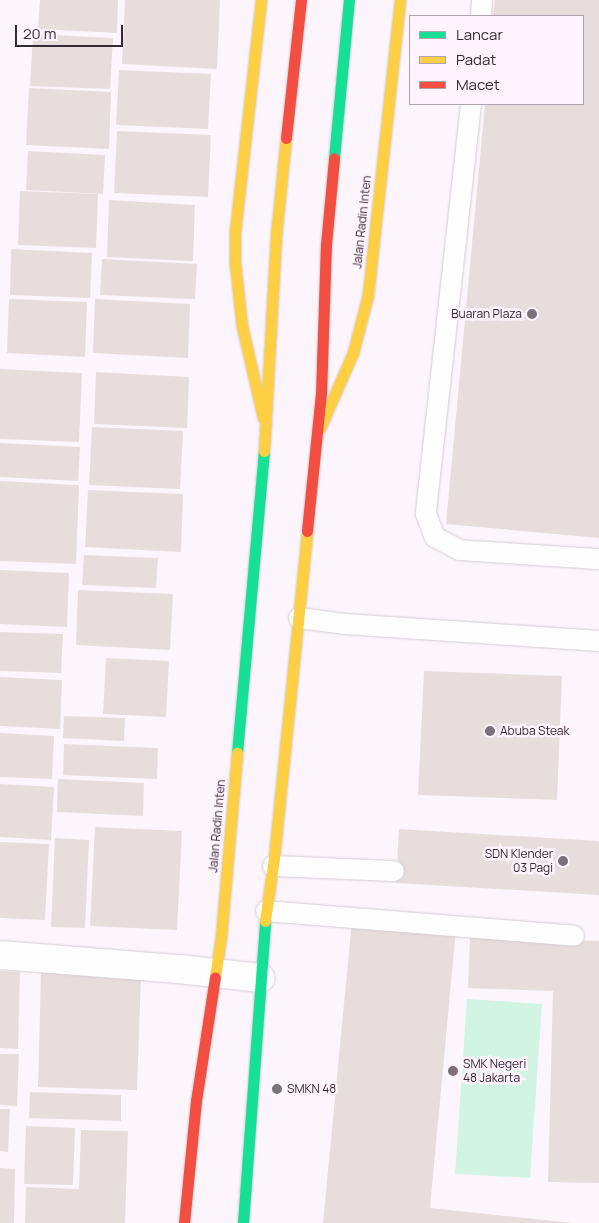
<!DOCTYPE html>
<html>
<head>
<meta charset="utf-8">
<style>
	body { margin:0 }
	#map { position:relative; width:599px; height:1223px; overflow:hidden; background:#fcf6fc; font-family:Manrope,sans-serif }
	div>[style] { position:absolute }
	.green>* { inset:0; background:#d2f4e5 }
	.building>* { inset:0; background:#e7dddd }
	.roads { filter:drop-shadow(0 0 1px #d3ccd3) drop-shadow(0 0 1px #d3ccd3) }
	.lane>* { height:20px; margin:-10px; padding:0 10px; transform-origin:10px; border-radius:10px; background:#fffeff }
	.street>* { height:28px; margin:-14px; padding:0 14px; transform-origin:14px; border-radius:14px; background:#fffeff }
	.fast>* { height:11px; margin:-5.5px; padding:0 5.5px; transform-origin:5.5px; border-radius:5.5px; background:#16e098 }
	.slow>* { height:11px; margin:-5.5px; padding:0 5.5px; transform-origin:5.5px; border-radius:5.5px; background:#ffcf43 }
	.jam>* { height:11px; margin:-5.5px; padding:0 5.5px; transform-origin:5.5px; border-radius:5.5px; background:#f24e42 }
	.dots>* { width:14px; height:14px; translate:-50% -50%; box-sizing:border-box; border:2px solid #fff3fe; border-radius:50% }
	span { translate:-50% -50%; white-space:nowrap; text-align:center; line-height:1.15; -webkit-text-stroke:5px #fff3fe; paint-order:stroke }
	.street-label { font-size:12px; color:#352a35 }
	.poi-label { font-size:12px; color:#352a35 }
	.right { translate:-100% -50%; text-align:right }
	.left { translate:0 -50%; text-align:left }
	.legend { position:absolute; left:409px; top:15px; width:175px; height:90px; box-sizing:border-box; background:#fff3fe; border:1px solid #aea3ae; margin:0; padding:6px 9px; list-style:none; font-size:15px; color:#352a35 }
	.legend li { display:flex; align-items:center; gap:10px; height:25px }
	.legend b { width:25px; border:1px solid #aea3ae }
	.scale { position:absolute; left:15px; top:25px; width:108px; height:22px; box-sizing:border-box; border:2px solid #352a35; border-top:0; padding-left:6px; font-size:15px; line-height:18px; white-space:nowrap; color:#352a35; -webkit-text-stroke:4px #fff3fe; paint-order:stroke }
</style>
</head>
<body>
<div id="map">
	<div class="green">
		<div style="clip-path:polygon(467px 999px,542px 1004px,530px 1178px,455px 1174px)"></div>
	</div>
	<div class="building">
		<div style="clip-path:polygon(40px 0,118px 0,117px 33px,38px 29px)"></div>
		<div style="clip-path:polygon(125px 0,220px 0,217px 69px,122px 64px)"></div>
		<div style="clip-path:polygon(495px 0,599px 0,599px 538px,446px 524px,485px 104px,583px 104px,583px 16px,493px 16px)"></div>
		<div style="clip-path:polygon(33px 34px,113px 38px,110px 89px,30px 86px)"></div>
		<div style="clip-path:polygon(119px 70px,211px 74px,208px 129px,116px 125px)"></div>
		<div style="clip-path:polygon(29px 88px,111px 92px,109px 149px,26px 145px)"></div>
		<div style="clip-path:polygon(117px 131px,211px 135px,208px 197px,114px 193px)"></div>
		<div style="clip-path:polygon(28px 151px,105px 155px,103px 194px,26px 190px)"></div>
		<div style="clip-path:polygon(20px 191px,98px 194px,96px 248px,18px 245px)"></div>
		<div style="clip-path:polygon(109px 200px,195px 205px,193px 261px,107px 257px)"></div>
		<div style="clip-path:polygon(11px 249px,92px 253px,90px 298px,10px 295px)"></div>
		<div style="clip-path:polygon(102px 259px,197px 264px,195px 299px,100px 295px)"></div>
		<div style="clip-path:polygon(9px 299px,87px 302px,85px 357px,7px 353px)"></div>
		<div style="clip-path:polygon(95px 299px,190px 304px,188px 358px,93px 353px)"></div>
		<div style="clip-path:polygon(0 369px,82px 373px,79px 442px,0 439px)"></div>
		<div style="clip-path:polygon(96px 372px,189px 377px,187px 428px,94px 424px)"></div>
		<div style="clip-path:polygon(92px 427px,183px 431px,180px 489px,89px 485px)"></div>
		<div style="clip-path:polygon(0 443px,80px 447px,78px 481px,0 477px)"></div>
		<div style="clip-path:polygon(0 481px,79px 485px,76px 564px,0 561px)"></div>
		<div style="clip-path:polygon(88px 490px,183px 494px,181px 552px,85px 547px)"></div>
		<div style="clip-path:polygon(84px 555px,158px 558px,156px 588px,82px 585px)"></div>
		<div style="clip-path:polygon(0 570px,69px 573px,67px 627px,0 624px)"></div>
		<div style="clip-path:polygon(78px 590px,173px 594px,170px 650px,76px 645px)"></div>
		<div style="clip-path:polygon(0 632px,63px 634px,61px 673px,0 671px)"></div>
		<div style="clip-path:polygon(106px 658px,169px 661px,166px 717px,103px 714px)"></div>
		<div style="clip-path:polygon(424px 671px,562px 676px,557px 800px,418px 795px)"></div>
		<div style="clip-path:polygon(0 677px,62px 680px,60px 729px,0 726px)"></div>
		<div style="clip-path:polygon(64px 716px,125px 718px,124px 741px,63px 738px)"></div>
		<div style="clip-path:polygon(0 733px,54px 736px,52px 779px,0 777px)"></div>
		<div style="clip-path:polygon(64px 744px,158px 748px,157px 779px,63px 775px)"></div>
		<div style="clip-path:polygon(58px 779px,144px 783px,143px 816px,57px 812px)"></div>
		<div style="clip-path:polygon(0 784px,54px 787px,51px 840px,0 837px)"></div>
		<div style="clip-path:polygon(95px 827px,182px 831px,177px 930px,90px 926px)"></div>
		<div style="clip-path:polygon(399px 829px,599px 841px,599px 895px,396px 883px)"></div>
		<div style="clip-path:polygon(55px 838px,89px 840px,85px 928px,51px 927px)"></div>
		<div style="clip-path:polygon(0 842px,49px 844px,45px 920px,0 918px)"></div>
		<div style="clip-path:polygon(352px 920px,456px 929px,430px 1208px,573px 1223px,323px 1223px)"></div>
		<div style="clip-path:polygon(470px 936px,599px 941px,599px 1183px,548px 1182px,553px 991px,468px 988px)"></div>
		<div style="clip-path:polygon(0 971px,20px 972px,18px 1049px,0 1048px)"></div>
		<div style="clip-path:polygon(41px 972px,141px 975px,137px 1090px,38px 1087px)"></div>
		<div style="clip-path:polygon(0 1054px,19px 1054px,17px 1106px,0 1105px)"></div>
		<div style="clip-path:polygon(30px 1092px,121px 1095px,121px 1121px,29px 1118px)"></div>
		<div style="clip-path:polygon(0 1109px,10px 1109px,8px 1152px,0 1151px)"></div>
		<div style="clip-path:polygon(26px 1126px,75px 1128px,73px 1185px,24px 1184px)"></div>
		<div style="clip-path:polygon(81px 1130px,128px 1131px,125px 1223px,25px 1223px,26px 1187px,79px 1189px)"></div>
		<div style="clip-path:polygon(0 1168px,15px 1169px,14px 1223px,0 1223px)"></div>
	</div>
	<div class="roads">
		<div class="lane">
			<div style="left:481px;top:16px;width:16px;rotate:-86deg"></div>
			<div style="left:471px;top:104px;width:412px;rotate:96.3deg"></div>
			<div style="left:426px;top:514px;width:25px;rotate:69deg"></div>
			<div style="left:435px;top:537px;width:27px;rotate:28deg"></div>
			<div style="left:459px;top:550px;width:140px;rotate:3.7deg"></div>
			<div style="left:299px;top:618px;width:46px;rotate:7.4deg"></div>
			<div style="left:345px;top:624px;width:255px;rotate:3.8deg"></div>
			<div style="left:273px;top:866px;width:121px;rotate:2.4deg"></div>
			<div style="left:266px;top:911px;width:309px;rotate:4.6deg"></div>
		</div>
		<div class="street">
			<div style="left:0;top:955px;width:180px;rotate:4.5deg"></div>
			<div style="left:179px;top:969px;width:82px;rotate:6.3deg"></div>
		</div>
		<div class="fast">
			<div style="left:334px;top:158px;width:159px;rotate:-84.6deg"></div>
			<div style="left:237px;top:753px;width:303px;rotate:-84.9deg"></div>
			<div style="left:243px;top:1223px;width:303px;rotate:-85.8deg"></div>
		</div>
		<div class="slow">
			<div style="left:261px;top:0;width:233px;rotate:96.4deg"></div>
			<div style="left:235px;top:232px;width:31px;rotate:90deg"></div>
			<div style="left:235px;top:263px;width:63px;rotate:83.7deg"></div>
			<div style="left:242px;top:326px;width:94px;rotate:77.1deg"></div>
			<div style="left:320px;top:428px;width:82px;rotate:-66.3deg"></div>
			<div style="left:353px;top:353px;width:60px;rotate:-75.5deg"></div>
			<div style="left:368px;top:295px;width:297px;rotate:-83.8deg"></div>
			<div style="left:264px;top:451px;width:215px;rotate:-86.8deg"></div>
			<div style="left:276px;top:236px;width:99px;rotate:-84.2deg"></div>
			<div style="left:265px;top:921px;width:64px;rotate:-81.9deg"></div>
			<div style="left:274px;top:858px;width:329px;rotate:-84.2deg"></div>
			<div style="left:215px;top:977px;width:40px;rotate:-81.5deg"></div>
			<div style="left:221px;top:937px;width:185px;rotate:-85deg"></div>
		</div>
		<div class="jam">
			<div style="left:286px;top:138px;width:139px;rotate:-83.8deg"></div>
			<div style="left:307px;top:531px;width:138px;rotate:-84.2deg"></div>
			<div style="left:321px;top:394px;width:149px;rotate:-88.1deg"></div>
			<div style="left:326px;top:245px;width:87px;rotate:-84.7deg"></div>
			<div style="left:184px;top:1223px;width:123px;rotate:-84.4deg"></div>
			<div style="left:196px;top:1101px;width:125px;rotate:-81.3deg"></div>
		</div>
	</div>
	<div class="dots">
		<div style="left:532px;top:314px;background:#7b717b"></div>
		<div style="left:490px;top:731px;background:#7b717b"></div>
		<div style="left:563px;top:861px;background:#7b717b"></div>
		<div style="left:453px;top:1071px;background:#7b717b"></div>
		<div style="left:277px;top:1089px;background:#7b717b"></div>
	</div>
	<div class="street-label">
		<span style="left:362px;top:222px;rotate:-84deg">Jalan Radin Inten</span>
		<span style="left:217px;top:826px;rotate:-85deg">Jalan Radin Inten</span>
	</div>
	<div class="poi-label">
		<span class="right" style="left:522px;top:314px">Buaran Plaza</span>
		<span class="left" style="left:500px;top:731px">Abuba Steak</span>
		<span class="right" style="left:553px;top:861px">SDN Klender<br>03 Pagi</span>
		<span class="left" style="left:463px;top:1071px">SMK Negeri<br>48 Jakarta</span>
		<span class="left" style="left:287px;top:1089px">SMKN 48</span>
	</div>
	<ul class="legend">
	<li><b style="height:6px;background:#16e098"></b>Lancar</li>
	<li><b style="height:6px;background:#ffcf43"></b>Padat</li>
	<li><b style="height:6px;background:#f24e42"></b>Macet</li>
	</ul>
	<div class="scale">20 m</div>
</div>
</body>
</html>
